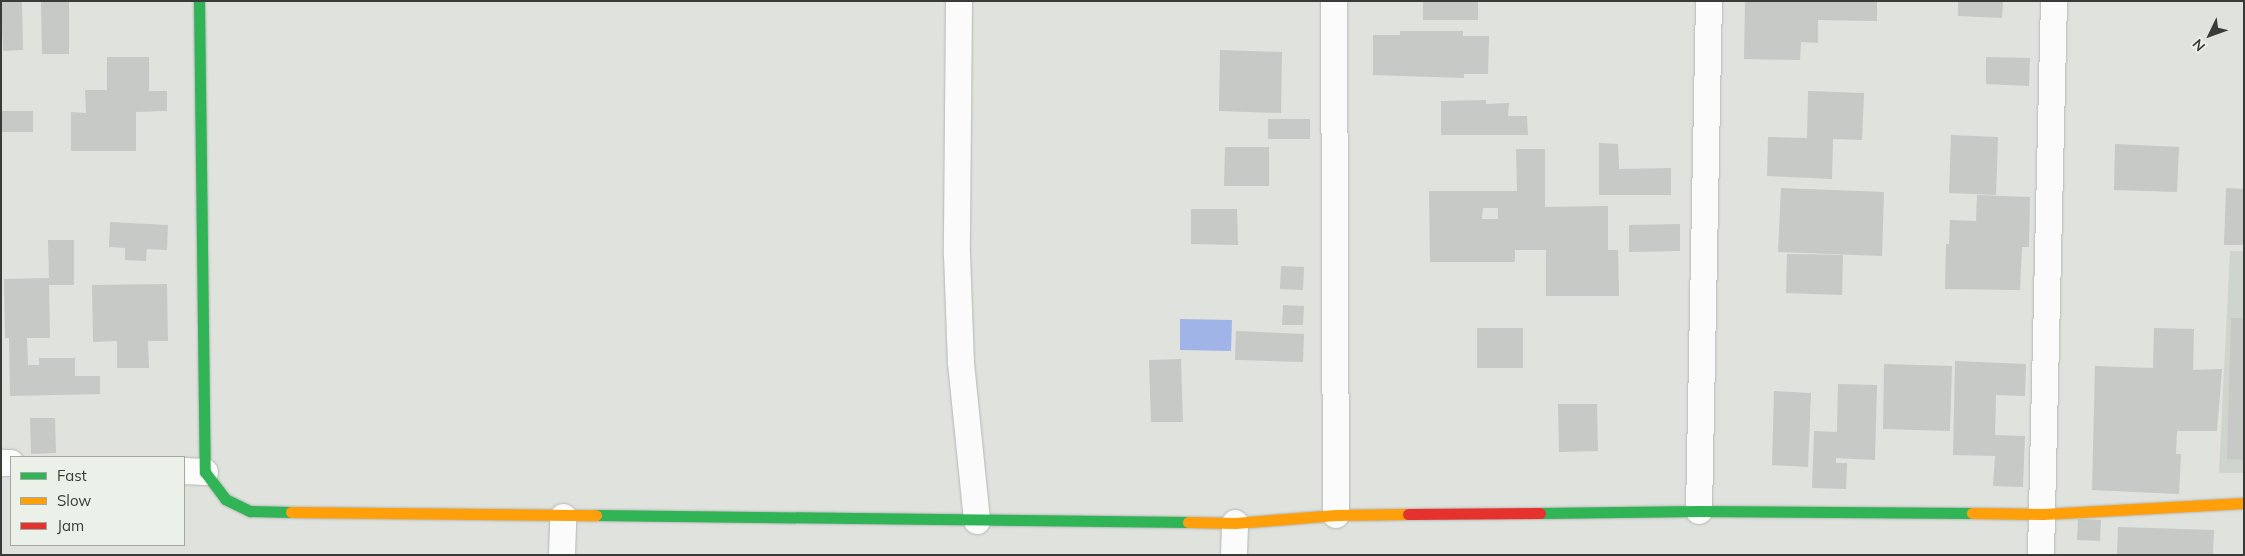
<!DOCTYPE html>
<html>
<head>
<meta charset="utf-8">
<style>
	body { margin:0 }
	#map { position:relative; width:2245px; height:556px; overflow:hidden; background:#dfe2dd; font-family:Mulish,sans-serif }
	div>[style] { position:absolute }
	.built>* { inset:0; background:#ced5cc }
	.water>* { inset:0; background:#a1b4e8 }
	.building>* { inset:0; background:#c6c9c5 }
	.roads { filter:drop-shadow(0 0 1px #b5b8b4) drop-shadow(0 0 1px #b5b8b4) }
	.street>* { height:26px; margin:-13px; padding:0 13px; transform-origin:13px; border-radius:13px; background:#fafbfa }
	.fast>* { height:11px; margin:-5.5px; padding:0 5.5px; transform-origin:5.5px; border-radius:5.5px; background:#30b455 }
	.slow>* { height:11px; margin:-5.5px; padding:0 5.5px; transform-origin:5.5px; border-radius:5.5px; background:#ff9f0a }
	.jam>* { height:11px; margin:-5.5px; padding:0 5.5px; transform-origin:5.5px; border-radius:5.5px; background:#e5322d }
	span { translate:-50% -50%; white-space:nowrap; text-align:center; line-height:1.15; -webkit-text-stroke:4.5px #ebf1e8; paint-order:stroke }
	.frame { position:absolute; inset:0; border:2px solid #393b38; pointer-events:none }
	.legend { position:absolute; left:10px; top:456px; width:175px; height:90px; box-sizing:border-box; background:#ebf1e8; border:1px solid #a4a8a2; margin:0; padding:6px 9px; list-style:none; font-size:15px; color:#393b38 }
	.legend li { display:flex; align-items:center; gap:10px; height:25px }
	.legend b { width:25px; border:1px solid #a4a8a2 }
	.north { position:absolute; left:2185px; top:10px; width:50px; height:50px; -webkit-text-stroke:4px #ebf1e8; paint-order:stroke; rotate:228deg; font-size:14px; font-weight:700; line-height:20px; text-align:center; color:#393b38 }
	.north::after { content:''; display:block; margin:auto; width:18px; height:22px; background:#393b38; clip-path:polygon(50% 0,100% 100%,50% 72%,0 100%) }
</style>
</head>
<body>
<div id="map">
	<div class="built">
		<div style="clip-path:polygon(2230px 251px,2244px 251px,2244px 473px,2219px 473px)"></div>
	</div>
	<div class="water">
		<div style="clip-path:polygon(1180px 319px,1232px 320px,1231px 351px,1180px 350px)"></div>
	</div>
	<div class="building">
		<div style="clip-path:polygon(1px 1px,22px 1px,23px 50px,3px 51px)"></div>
		<div style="clip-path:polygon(41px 1px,69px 1px,69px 54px,42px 54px)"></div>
		<div style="clip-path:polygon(1423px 1px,1478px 1px,1478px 20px,1423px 20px)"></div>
		<div style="clip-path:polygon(1745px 1px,1877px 1px,1877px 21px,1818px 20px,1818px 43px,1801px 42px,1800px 60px,1744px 59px)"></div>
		<div style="clip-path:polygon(1958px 1px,2003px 1px,2002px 18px,1958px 16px)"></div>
		<div style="clip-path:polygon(1400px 31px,1463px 31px,1463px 36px,1489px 36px,1488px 74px,1464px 74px,1464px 78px,1373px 75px,1373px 35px,1400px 35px)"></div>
		<div style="clip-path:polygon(1220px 50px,1282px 52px,1281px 113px,1219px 111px)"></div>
		<div style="clip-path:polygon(107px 57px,149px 57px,149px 91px,167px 91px,167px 111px,136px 112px,136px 151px,71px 151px,71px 112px,86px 113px,85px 90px,107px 90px)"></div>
		<div style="clip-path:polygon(1986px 57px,2030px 58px,2029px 86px,1986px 84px)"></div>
		<div style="clip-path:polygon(1808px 91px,1864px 93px,1862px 140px,1833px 139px,1832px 179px,1767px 176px,1768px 137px,1807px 138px)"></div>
		<div style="clip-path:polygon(1486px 100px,1486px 104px,1509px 103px,1508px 116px,1527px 116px,1528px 135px,1441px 135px,1441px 101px)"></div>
		<div style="clip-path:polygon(1px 111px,33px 111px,33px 132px,1px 132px)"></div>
		<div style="clip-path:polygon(1268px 119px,1310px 119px,1310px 139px,1268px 139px)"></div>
		<div style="clip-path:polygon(1951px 135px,1998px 137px,1996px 195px,1949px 193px)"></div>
		<div style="clip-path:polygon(1599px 143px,1618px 144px,1619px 169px,1671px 168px,1671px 195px,1599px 195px)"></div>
		<div style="clip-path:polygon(2115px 144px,2179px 147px,2177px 192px,2114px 190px)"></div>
		<div style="clip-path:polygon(1225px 147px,1269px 147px,1269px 186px,1224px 186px)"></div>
		<div style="clip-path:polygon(evenodd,1516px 149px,1545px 149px,1545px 207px,1608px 206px,1608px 250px,1618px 250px,1619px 296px,1546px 296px,1546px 250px,1515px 250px,1515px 262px,1430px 262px,1429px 191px,1517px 191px,1516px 149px,1483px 208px,1498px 208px,1498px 219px,1482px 219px,1483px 208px)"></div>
		<div style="clip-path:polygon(1781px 188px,1884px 192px,1882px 256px,1778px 252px)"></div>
		<div style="clip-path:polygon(2226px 188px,2244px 189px,2244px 245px,2224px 245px)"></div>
		<div style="clip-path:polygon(1977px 195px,2030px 197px,2029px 247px,2022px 247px,2020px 290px,1945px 289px,1946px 244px,1949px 244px,1950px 220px,1976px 221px)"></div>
		<div style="clip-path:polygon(1191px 209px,1237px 209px,1238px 245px,1191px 244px)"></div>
		<div style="clip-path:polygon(110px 222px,168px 225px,167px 250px,147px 249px,146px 261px,125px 260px,125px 248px,109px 247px)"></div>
		<div style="clip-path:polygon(1680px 224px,1680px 251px,1629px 252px,1629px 225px)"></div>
		<div style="clip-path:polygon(48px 240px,74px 240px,74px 285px,49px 285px,50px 338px,27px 338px,28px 365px,39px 365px,39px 358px,75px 358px,75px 376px,100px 376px,100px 394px,10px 396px,9px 338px,5px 338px,4px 279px,49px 278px)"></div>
		<div style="clip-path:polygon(1787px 254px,1843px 255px,1842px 295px,1786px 293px)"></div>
		<div style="clip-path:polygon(1281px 266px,1304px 267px,1303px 290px,1280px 289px)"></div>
		<div style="clip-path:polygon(167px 284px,168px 341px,148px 341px,149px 368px,117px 368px,117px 341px,93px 342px,92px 285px)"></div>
		<div style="clip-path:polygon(1283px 305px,1304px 306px,1303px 325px,1282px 325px)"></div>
		<div style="clip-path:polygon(2231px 318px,2244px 318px,2244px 460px,2227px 459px)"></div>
		<div style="clip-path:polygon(1477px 328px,1523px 328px,1523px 368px,1477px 368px)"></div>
		<div style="clip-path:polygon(2154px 328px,2194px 329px,2193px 370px,2222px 369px,2217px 431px,2177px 431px,2176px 454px,2181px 454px,2179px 494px,2092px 490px,2095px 366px,2153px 368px)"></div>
		<div style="clip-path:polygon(1236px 331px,1304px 334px,1303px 362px,1235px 360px)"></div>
		<div style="clip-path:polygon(1181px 359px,1183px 422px,1151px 422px,1149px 360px)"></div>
		<div style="clip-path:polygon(1955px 361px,2026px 364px,2025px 396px,1996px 395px,1995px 435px,2025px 436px,2023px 487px,1993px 486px,1995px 456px,1953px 455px)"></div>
		<div style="clip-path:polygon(1884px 364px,1952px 366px,1950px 431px,1883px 429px)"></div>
		<div style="clip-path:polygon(1838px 384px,1877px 385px,1875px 460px,1836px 458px,1836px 463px,1847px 463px,1846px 489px,1812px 488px,1814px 431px,1837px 432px)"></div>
		<div style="clip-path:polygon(1774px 391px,1811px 393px,1808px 467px,1772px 465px)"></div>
		<div style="clip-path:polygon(1558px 404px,1597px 404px,1598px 451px,1559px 452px)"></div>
		<div style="clip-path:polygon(30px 418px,55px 418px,56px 453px,31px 454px)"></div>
		<div style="clip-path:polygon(2078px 519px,2101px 520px,2100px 541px,2077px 540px)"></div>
		<div style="clip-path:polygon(2118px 527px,2214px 530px,2213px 555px,2117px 555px)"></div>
	</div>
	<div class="roads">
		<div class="street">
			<div style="left:959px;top:1px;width:254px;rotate:90.5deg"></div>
			<div style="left:957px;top:255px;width:108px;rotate:87.9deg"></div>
			<div style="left:961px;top:363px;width:159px;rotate:84.2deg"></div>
			<div style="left:1334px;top:1px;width:514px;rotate:89.78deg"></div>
			<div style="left:1px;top:463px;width:10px"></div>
			<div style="left:184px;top:471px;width:21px;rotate:3deg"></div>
			<div style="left:1699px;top:511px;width:510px;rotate:-88.88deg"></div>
			<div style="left:562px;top:555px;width:38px;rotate:-88deg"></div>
			<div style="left:1234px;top:555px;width:32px;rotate:-88deg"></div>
			<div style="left:2041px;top:555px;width:554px;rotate:-88.66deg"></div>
		</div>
		<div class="fast">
			<div style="left:199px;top:1px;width:471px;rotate:89.3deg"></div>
			<div style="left:205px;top:472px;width:34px;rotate:53deg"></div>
			<div style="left:225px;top:499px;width:28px;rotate:26deg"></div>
			<div style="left:250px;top:511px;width:41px;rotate:1.4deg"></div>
			<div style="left:1540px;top:513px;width:159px;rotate:-0.7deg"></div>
			<div style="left:1699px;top:511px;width:273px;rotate:0.4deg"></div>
			<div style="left:596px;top:515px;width:592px;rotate:0.68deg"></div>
		</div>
		<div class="slow">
			<div style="left:291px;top:512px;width:305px;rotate:0.6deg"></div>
			<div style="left:1972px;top:513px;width:70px;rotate:0.8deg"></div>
			<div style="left:2042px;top:514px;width:202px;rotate:-3.1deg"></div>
			<div style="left:1188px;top:522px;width:47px;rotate:1.2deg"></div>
			<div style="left:1235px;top:523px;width:101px;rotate:-4.5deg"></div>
			<div style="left:1336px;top:515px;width:72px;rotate:-0.8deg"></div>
		</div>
		<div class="jam">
			<div style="left:1408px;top:514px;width:132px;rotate:-0.4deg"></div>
		</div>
	</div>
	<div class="frame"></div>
	<ul class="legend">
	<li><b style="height:6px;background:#30b455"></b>Fast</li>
	<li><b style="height:6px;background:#ff9f0a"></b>Slow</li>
	<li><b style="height:6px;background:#e5322d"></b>Jam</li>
	</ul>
	<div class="north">N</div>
</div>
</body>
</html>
